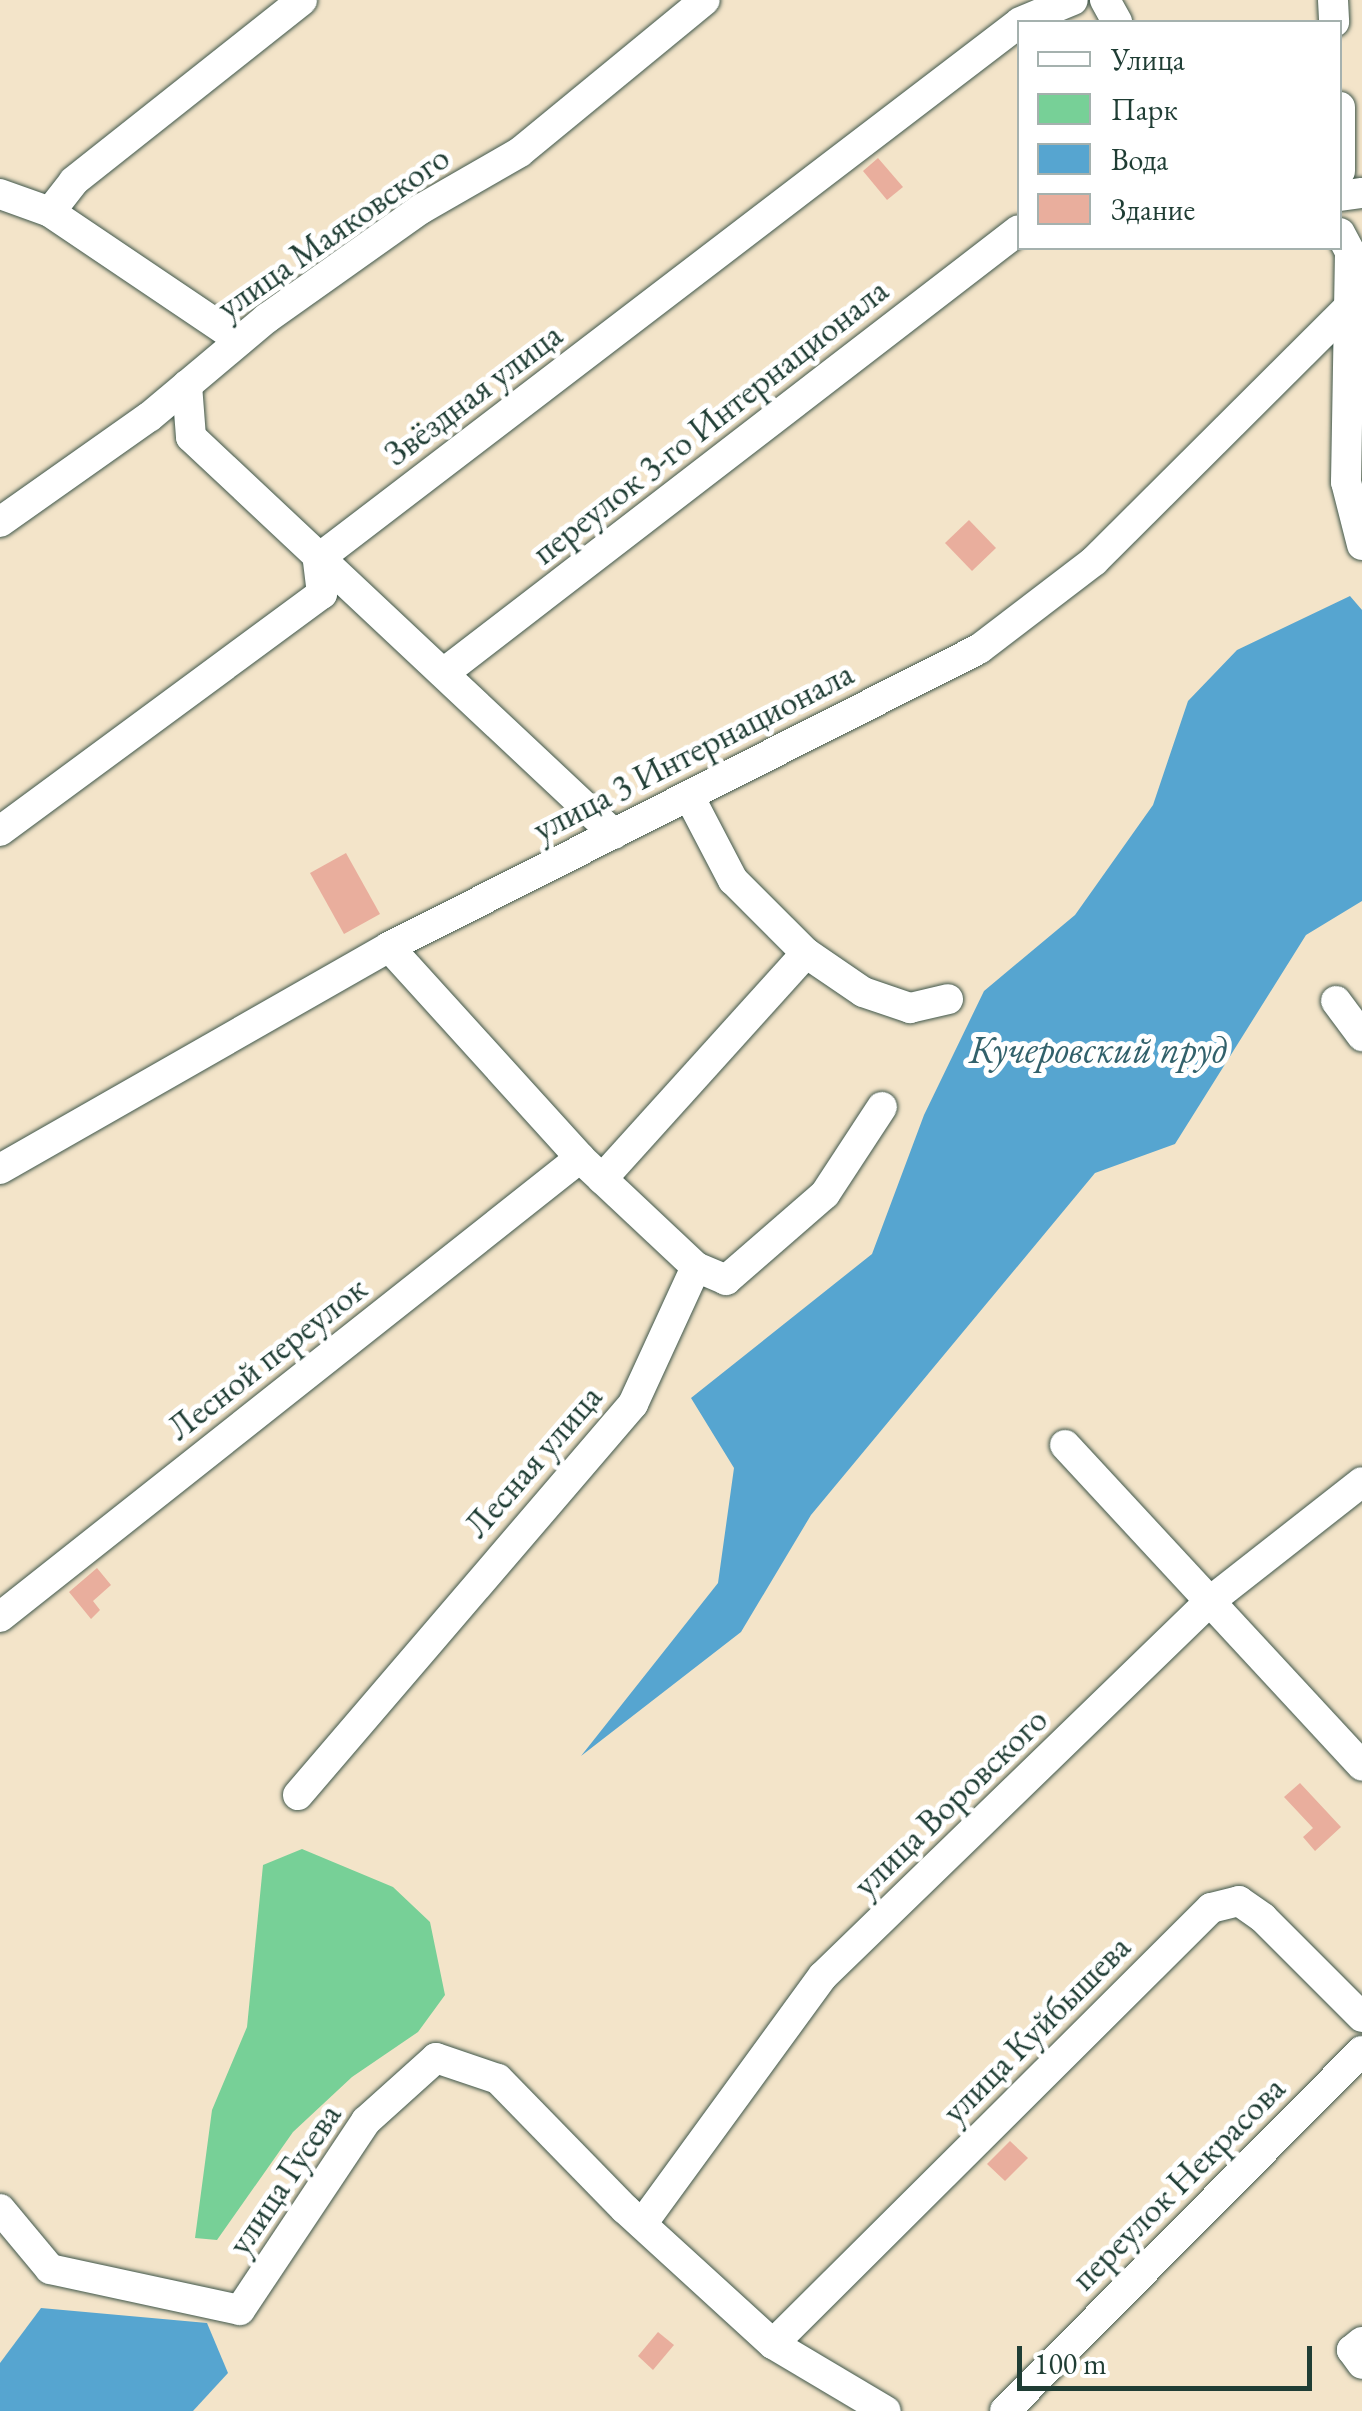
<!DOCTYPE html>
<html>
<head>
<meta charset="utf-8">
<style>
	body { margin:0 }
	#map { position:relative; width:1362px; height:2411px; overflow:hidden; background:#f3e4c9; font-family:"EB Garamond",serif }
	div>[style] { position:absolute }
	.green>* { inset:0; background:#77d097 }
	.water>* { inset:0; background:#56a5d0 }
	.building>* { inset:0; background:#e9ae9d }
	.roads { filter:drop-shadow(0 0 2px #3f564a) drop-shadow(0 0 2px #3f564a) }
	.minor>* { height:30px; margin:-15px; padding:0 15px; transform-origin:15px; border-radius:15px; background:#fff }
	span { translate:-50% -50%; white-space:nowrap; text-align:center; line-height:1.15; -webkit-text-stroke:10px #fff; paint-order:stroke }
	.street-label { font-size:35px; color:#1f3d34 }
	.water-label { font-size:38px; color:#32616b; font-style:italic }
	.legend { position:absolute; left:1017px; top:20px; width:325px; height:230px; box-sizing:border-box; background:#fff; border:2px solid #a5b1ae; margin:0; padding:12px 18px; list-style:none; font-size:30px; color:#1f3d34 }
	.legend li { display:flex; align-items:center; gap:20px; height:50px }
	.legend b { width:50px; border:2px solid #a5b1ae }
	.scale { position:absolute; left:1017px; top:2346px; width:295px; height:45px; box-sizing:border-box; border:5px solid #1f3d34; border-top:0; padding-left:12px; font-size:30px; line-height:35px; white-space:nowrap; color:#1f3d34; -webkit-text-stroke:8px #fff; paint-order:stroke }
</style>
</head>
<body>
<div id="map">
	<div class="green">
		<div style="clip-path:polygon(302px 1849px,393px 1887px,430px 1922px,445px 1995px,418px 2032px,352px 2077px,293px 2132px,217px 2240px,195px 2238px,212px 2110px,247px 2027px,263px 1865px)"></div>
	</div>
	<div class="water">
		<div style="clip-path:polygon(1350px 596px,1362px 610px,1362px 901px,1306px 935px,1175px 1144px,1095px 1173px,811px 1515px,741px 1632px,581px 1756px,718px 1583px,734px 1468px,691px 1398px,872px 1254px,924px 1115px,984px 991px,1075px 915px,1153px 805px,1188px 701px,1237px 650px)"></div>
		<div style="clip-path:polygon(41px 2308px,207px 2323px,228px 2373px,193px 2411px,0 2411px,0 2363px)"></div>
	</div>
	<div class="building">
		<div style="clip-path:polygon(878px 158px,903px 187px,887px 200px,863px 171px)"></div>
		<div style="clip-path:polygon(969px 520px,996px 548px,972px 571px,945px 543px)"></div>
		<div style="clip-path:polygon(346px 853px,380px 914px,344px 934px,310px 873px)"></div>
		<div style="clip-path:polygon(97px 1568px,111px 1585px,93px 1601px,100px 1610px,91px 1619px,69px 1592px)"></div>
		<div style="clip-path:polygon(1300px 1783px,1341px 1827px,1315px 1851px,1303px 1837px,1313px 1828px,1284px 1797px)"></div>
		<div style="clip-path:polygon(1010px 2141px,1028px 2158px,1005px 2181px,987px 2164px)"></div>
		<div style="clip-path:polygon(658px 2332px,674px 2345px,653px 2370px,638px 2356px)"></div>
	</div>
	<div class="roads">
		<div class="minor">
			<div style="left:1105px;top:0;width:25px;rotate:61deg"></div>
			<div style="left:1333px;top:0;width:22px;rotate:87deg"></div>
			<div style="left:1020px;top:22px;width:57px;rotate:-22.5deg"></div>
			<div style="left:1340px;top:107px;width:64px;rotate:90deg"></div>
			<div style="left:0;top:194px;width:53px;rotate:19.8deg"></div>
			<div style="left:50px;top:212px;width:229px;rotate:34deg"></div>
			<div style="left:1340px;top:196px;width:22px;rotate:-8deg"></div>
			<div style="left:50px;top:212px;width:39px;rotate:-52deg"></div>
			<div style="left:74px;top:181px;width:291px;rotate:-38.4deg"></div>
			<div style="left:1340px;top:233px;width:21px;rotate:62deg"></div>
			<div style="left:1350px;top:252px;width:230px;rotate:91deg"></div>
			<div style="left:1346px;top:482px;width:65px;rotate:75.7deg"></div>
			<div style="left:187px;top:385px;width:52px;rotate:85.6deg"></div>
			<div style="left:191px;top:437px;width:580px;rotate:43.18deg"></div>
			<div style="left:0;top:522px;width:182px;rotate:-35.2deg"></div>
			<div style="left:149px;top:417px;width:154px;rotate:-40deg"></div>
			<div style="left:267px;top:318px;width:189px;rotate:-35.3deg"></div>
			<div style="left:421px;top:209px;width:114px;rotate:-29.9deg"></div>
			<div style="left:520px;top:152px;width:239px;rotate:-39.4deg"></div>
			<div style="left:445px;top:672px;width:724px;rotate:-37.6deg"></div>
			<div style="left:689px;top:796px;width:95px;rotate:62.4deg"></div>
			<div style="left:733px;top:880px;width:103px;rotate:45deg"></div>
			<div style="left:806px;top:953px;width:69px;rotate:34.4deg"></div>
			<div style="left:863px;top:992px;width:50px;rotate:18.8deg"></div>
			<div style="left:910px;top:1008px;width:39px;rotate:-13deg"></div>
			<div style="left:0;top:831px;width:400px;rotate:-36.4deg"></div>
			<div style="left:322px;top:594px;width:35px;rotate:-97deg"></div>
			<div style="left:318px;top:559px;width:882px;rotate:-37.4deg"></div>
			<div style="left:389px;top:947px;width:285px;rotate:47.8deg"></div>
			<div style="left:580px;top:1158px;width:159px;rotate:43.2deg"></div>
			<div style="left:1336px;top:1001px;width:44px;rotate:53.4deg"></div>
			<div style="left:0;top:1169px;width:448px;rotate:-29.7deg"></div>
			<div style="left:389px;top:947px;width:661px;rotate:-26.8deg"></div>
			<div style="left:979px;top:649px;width:145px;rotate:-37.4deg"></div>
			<div style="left:1094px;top:561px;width:378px;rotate:-44.9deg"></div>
			<div style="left:602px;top:1179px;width:304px;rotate:-47.9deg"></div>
			<div style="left:1065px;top:1445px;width:437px;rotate:47.2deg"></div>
			<div style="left:0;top:1617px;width:740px;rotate:-38.36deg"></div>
			<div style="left:298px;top:1795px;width:515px;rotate:-49.41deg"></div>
			<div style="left:633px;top:1404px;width:151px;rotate:-65.3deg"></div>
			<div style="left:696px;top:1267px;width:33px;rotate:23deg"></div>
			<div style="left:726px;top:1280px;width:131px;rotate:-41deg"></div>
			<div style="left:825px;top:1194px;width:104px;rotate:-56.8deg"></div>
			<div style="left:0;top:2209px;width:78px;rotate:50.2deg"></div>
			<div style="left:50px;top:2269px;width:194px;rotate:12.2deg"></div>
			<div style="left:240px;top:2310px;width:227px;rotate:-56.3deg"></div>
			<div style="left:366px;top:2121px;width:94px;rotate:-42deg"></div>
			<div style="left:436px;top:2058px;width:65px;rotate:18.7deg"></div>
			<div style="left:498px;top:2079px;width:182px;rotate:45.7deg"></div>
			<div style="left:625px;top:2209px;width:200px;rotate:42.4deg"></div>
			<div style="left:773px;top:2344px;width:131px;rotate:30.7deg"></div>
			<div style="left:642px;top:2224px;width:307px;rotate:-53.9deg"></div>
			<div style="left:823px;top:1976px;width:537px;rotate:-44.1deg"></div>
			<div style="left:1209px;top:1602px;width:194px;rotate:-38.1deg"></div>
			<div style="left:1362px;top:2342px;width:13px;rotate:141deg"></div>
			<div style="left:1352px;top:2350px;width:17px;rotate:54deg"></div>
			<div style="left:773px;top:2344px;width:618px;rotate:-44.87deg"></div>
			<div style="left:1211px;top:1908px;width:29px;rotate:-14deg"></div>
			<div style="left:1239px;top:1901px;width:29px;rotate:35deg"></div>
			<div style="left:1263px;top:1918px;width:140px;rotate:45deg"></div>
			<div style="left:1005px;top:2411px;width:507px;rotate:-45.24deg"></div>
		</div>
	</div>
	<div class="street-label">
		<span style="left:333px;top:232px;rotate:-35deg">улица Маяковского</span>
		<span style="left:473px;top:394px;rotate:-37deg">Звёздная улица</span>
		<span style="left:710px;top:421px;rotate:-38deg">переулок 3-го Интернационала</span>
		<span style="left:693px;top:751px;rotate:-27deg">улица 3 Интернационала</span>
		<span style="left:267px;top:1358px;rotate:-38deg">Лесной переулок</span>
		<span style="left:533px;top:1461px;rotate:-49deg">Лесная улица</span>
		<span style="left:950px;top:1802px;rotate:-44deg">улица Воровского</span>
		<span style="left:1036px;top:2029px;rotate:-45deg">улица Куйбышева</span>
		<span style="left:284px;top:2179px;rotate:-56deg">улица Гусева</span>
		<span style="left:1178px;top:2183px;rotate:-45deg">переулок Некрасова</span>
	</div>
	<div class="water-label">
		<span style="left:1098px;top:1049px">Кучеровский пруд</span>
	</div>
	<ul class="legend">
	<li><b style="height:12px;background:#fff"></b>Улица</li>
	<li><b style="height:28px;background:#77d097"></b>Парк</li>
	<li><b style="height:28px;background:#56a5d0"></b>Вода</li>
	<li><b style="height:28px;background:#e9ae9d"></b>Здание</li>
	</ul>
	<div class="scale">100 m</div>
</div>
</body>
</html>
